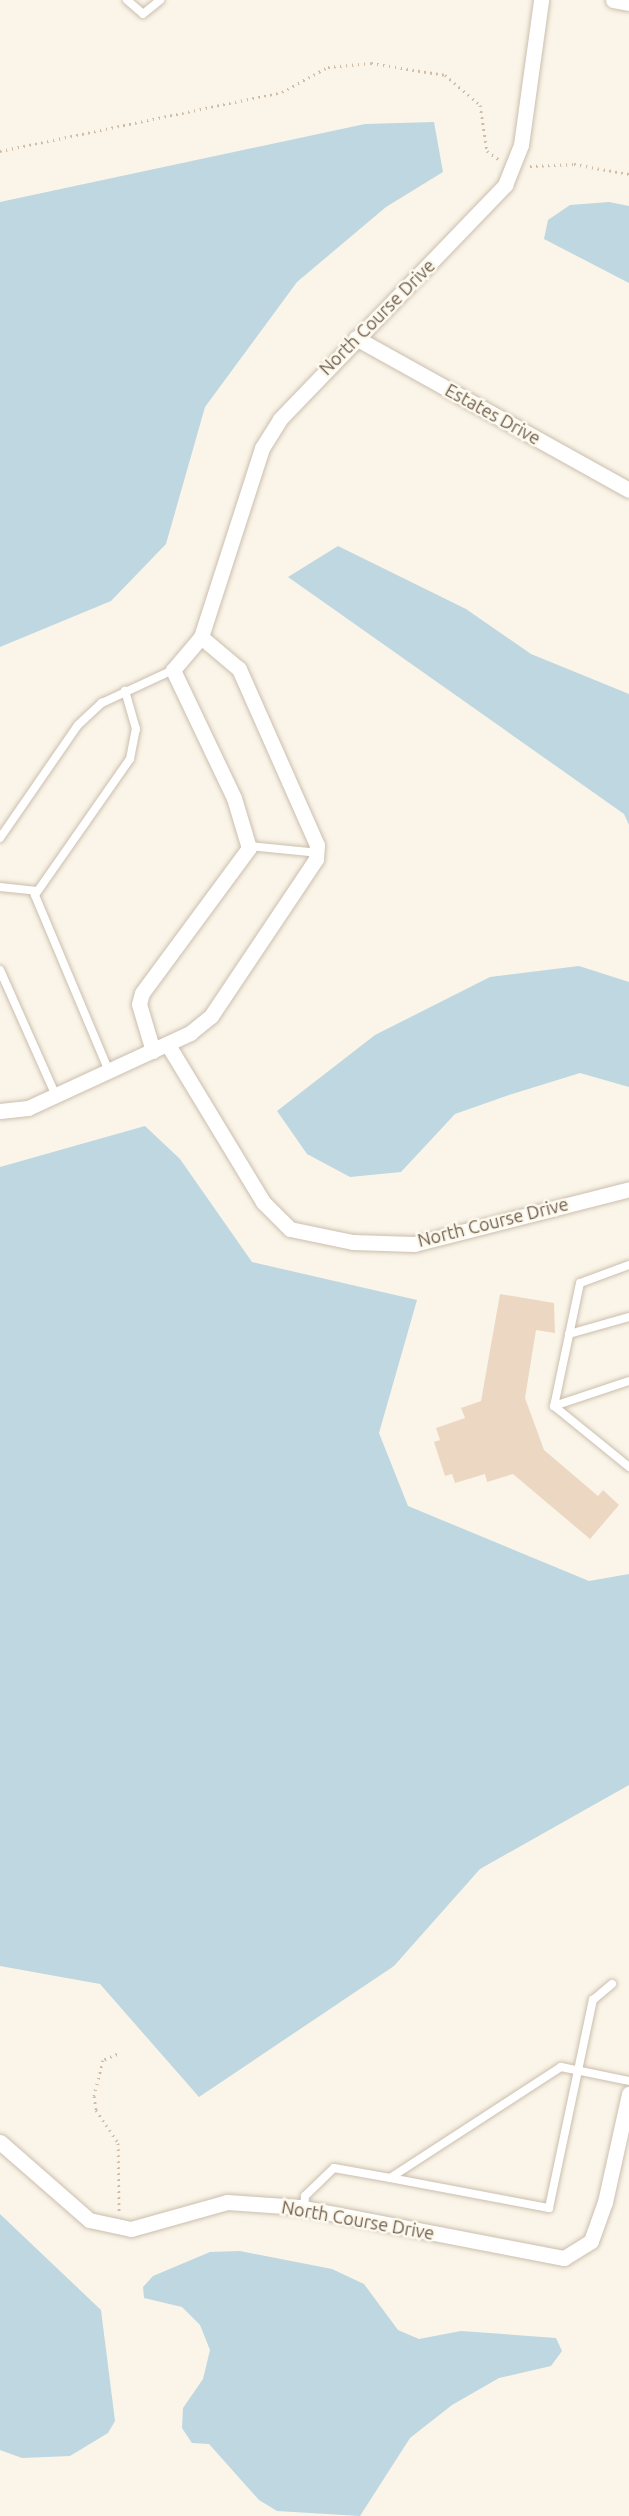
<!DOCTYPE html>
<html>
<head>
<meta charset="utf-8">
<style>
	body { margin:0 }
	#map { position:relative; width:629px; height:2516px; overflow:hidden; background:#faf5e8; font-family:Ubuntu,sans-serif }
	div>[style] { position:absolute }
	.water>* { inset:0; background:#bed7e1 }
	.building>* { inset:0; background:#ecd8c2 }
	.path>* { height:3px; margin-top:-1.5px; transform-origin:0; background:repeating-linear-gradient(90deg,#d1bca6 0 1.5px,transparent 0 6px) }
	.roads { filter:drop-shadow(0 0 2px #cbbeaf) drop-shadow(0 0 2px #cbbeaf) }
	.lane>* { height:8px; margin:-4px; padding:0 4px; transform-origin:4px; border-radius:4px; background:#fff }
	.street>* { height:15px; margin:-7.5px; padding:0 7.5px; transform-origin:7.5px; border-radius:7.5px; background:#fff }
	span { translate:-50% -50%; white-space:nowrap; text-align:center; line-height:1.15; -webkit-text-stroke:5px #fdf9ed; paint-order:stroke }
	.street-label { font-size:18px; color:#715f4f }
</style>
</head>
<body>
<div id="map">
	<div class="water">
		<div style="clip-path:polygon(434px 122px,443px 172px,386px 207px,297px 282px,205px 407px,166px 544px,111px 601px,0 647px,0 202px,365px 124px)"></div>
		<div style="clip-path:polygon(609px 202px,629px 206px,629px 283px,544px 239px,548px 220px,570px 205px)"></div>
		<div style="clip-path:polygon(338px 546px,466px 609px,531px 654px,629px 694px,629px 825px,624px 814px,288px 577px)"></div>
		<div style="clip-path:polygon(579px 966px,629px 982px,629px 1087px,580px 1073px,509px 1095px,455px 1114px,401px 1172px,350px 1177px,307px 1154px,277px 1111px,375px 1035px,490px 977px)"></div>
		<div style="clip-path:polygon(145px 1126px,180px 1159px,252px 1262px,417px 1300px,379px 1433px,408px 1506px,589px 1581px,629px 1574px,629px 1785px,480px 1869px,394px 1966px,199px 2097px,100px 1984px,0 1966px,0 1167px)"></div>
		<div style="clip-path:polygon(0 2214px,101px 2310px,115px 2421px,108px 2433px,70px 2456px,22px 2458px,0 2450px)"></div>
		<div style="clip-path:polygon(240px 2251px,332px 2269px,364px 2284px,398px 2330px,419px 2339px,461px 2331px,556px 2338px,562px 2351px,551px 2366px,499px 2378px,452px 2405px,410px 2438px,360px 2516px,277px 2511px,259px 2500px,209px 2444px,192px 2443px,182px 2428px,183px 2408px,203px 2379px,210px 2350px,200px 2325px,182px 2307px,144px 2298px,143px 2287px,153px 2276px,210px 2252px)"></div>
	</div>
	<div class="building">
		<div style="clip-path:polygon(500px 1294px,554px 1303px,555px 1333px,536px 1330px,525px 1398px,544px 1450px,598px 1496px,603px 1490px,619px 1505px,590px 1539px,513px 1474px,487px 1482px,485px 1474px,455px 1483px,452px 1474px,445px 1476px,434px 1442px,440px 1440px,436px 1428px,465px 1418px,461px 1408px,481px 1401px)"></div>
	</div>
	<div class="path">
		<div style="left:0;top:151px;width:288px;rotate:-11.8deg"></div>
		<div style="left:282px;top:92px;width:52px;rotate:-28.5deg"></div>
		<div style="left:328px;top:67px;width:43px;rotate:-5.3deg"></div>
		<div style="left:371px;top:63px;width:75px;rotate:9.2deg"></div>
		<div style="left:445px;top:75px;width:46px;rotate:40.6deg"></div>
		<div style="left:480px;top:105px;width:47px;rotate:81.3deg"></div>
		<div style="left:487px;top:151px;width:14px;rotate:36deg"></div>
		<div style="left:530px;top:166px;width:44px;rotate:-2.6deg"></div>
		<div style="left:574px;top:164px;width:56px;rotate:10.3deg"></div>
		<div style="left:117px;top:2054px;width:15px;rotate:157deg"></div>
		<div style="left:103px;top:2060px;width:37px;rotate:104deg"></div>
		<div style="left:94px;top:2096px;width:14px;rotate:82deg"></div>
		<div style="left:96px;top:2110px;width:40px;rotate:56deg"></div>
		<div style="left:118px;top:2143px;width:68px;rotate:89.2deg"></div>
	</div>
	<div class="roads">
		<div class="lane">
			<div style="left:127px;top:0;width:21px;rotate:41deg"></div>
			<div style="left:143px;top:14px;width:22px;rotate:-39deg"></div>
			<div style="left:0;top:838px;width:137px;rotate:-55.4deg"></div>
			<div style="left:78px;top:725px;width:33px;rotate:-43deg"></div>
			<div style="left:102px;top:703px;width:78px;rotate:-24.9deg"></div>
			<div style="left:248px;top:846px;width:70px;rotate:5.7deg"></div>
			<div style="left:0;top:887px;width:37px;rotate:6deg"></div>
			<div style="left:0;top:970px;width:138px;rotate:66deg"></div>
			<div style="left:108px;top:1069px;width:189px;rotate:-112.8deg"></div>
			<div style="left:35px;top:895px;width:166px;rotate:-55.1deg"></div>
			<div style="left:130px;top:759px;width:31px;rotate:-79deg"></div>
			<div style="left:136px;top:729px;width:40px;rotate:-106deg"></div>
			<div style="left:629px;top:1265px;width:52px;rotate:159.8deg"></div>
			<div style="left:580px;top:1283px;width:126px;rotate:101.9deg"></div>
			<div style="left:554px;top:1406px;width:79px;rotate:-18.4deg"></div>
			<div style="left:569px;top:1334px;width:62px;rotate:-15.8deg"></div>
			<div style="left:554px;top:1406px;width:97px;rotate:39.1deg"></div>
			<div style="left:390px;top:2178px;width:162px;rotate:10.7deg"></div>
			<div style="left:549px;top:2208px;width:213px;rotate:-78.1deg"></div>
			<div style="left:593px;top:2000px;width:25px;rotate:-40deg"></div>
			<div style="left:304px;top:2208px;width:12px;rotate:-85deg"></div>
			<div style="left:305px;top:2196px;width:40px;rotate:-44deg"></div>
			<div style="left:334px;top:2168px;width:57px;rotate:10.1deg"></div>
			<div style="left:390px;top:2178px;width:204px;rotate:-33deg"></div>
			<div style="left:561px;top:2067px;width:69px;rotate:11.6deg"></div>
		</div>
		<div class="street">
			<div style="left:613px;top:0;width:16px;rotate:11deg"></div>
			<div style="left:356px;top:338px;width:312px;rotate:29.1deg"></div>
			<div style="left:168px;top:1045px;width:184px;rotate:58.8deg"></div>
			<div style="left:263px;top:1202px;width:38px;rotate:45deg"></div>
			<div style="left:290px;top:1229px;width:64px;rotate:11.7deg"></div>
			<div style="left:353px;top:1242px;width:61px;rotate:1.9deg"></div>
			<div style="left:414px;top:1244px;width:222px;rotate:-14.3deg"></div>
			<div style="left:153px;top:1051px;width:49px;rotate:-106.6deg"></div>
			<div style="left:139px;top:1004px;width:11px;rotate:-75deg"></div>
			<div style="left:142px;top:993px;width:180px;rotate:-53.6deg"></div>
			<div style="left:249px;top:848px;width:52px;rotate:-106.7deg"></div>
			<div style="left:234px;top:798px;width:142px;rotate:-115.5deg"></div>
			<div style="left:173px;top:670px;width:43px;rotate:-49.7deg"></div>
			<div style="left:201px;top:637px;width:199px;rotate:-72.1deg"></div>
			<div style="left:262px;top:448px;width:34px;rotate:-58deg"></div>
			<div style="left:280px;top:419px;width:325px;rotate:-46.1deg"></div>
			<div style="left:505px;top:185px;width:43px;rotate:-68.2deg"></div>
			<div style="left:521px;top:145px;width:146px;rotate:-82.1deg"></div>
			<div style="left:0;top:1111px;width:28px;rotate:-6deg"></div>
			<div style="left:28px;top:1108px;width:179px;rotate:-24.8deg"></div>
			<div style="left:190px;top:1033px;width:27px;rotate:-39deg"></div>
			<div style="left:211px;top:1016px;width:189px;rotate:-56.2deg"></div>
			<div style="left:316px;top:859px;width:14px;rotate:-86deg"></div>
			<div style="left:317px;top:845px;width:193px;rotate:-113.9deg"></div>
			<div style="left:239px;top:669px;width:50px;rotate:-139.9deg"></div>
			<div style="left:0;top:2142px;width:118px;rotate:41.2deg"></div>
			<div style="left:89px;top:2220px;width:43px;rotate:12.1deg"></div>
			<div style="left:131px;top:2229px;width:100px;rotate:-15.7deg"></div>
			<div style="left:227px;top:2202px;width:72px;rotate:4deg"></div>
			<div style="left:299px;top:2207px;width:270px;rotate:10.9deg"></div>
			<div style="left:564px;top:2258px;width:32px;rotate:-32deg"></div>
			<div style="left:591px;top:2241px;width:41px;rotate:-70.3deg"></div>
			<div style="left:605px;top:2202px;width:111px;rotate:-77.5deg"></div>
		</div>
	</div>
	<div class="street-label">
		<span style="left:377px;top:317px;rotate:-45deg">North Course Drive</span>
		<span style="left:493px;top:414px;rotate:29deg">Estates Drive</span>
		<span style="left:493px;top:1222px;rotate:-14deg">North Course Drive</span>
		<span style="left:358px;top:2220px;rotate:10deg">North Course Drive</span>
	</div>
</div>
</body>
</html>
